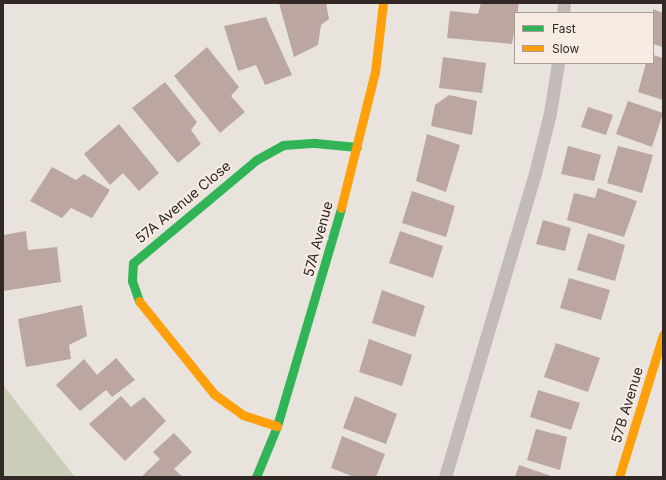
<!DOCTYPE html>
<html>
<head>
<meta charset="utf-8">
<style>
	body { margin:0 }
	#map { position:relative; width:666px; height:480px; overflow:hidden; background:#e9e3de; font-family:Inter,sans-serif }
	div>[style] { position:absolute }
	.green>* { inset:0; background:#cbcdb9 }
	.building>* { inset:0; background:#bba6a1 }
	.lane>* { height:13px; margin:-6.5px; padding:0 6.5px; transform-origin:6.5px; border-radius:6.5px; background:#c2bbb7 }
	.fast>* { height:9px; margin:-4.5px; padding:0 4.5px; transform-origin:4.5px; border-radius:4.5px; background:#30b455 }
	.slow>* { height:9px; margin:-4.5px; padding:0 4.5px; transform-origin:4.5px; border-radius:4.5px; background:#ff9f0a }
	span { translate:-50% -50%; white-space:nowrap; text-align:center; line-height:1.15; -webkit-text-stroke:4px #f6ece4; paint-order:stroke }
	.street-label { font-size:14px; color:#322926 }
	.frame { position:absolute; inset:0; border:4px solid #322926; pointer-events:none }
	.legend { position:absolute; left:514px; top:12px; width:140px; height:52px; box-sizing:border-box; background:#f6ece4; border:1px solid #a89e98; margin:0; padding:5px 7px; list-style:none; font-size:12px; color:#322926 }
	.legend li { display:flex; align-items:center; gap:8px; height:20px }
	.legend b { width:20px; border:1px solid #a89e98 }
</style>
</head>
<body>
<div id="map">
	<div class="green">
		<div style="clip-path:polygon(3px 385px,14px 399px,75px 477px,3px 477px)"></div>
	</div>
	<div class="building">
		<div style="clip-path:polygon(279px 3px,326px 3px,329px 19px,321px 25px,318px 45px,294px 57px)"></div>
		<div style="clip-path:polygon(481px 3px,519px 3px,512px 44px,447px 38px,450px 11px,478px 14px)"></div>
		<div style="clip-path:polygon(653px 9px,663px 13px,663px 47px,653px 44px)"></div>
		<div style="clip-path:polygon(266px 17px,292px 75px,265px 85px,256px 65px,238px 71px,224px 26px)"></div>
		<div style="clip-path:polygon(207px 47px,239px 87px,231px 96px,245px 112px,220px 133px,174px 76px)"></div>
		<div style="clip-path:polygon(653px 55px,663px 58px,663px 100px,638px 92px,646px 63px,653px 63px)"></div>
		<div style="clip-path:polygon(443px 57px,486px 63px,482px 93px,439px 88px)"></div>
		<div style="clip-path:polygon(165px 82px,197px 122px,191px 130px,201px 144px,178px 163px,132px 108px)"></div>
		<div style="clip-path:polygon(449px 95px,477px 101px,472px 135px,431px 126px,435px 105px)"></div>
		<div style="clip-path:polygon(628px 101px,663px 113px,652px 147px,616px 134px)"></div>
		<div style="clip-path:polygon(588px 107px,613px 115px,606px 135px,581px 127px)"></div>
		<div style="clip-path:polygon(119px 124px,159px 173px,139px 191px,123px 173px,110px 185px,84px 154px)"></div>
		<div style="clip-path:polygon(427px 134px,460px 145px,446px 192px,416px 181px)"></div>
		<div style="clip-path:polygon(568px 146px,601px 155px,594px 181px,561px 174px)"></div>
		<div style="clip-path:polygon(618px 146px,653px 155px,642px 193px,607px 183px)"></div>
		<div style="clip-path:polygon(52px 167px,76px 180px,84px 174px,110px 190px,92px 218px,71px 208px,62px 218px,30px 201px)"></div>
		<div style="clip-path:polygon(598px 188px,637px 201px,624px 237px,567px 220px,574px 193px,595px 198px)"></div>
		<div style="clip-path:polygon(412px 191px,455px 206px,446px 237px,402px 223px)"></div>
		<div style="clip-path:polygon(543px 220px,571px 228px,565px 251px,536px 244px)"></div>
		<div style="clip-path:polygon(26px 231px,28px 250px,57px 247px,61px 282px,3px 291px,3px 235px)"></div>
		<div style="clip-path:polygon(400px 231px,443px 246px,433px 278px,389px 263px)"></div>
		<div style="clip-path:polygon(588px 233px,625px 245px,615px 281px,577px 270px)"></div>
		<div style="clip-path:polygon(569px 278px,610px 290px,601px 320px,560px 308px)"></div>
		<div style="clip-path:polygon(382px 290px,425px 306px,415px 337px,372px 323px)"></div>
		<div style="clip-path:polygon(82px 305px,87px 336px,69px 345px,71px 359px,26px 367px,18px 319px)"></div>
		<div style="clip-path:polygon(369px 339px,412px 355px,402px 386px,359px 372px)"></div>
		<div style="clip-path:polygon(556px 343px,600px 358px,588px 392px,544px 377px)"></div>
		<div style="clip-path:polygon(116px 358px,135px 380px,112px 397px,106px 390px,80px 411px,56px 385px,84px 359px,97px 375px)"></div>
		<div style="clip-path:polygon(538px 390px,580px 403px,571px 430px,530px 417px)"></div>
		<div style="clip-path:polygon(121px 396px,131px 407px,144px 397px,166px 421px,125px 461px,89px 424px)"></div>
		<div style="clip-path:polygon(355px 396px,397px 414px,386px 444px,343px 428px)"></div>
		<div style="clip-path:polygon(536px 429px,567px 437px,560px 470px,527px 460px)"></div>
		<div style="clip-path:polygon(174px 433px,192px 452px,174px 469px,183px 477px,141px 477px,160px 459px,153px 452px)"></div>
		<div style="clip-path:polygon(342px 436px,385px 454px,376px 477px,354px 477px,331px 468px)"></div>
		<div style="clip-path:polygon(519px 465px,554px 477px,515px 477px)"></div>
	</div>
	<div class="lane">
		<div style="left:563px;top:13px;width:10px;rotate:-84deg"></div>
		<div style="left:445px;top:477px;width:313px;rotate:-73.5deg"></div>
		<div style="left:534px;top:177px;width:66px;rotate:-76deg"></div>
		<div style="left:550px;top:113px;width:51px;rotate:-80.9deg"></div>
	</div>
	<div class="fast">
		<div style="left:139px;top:301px;width:21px;rotate:-109deg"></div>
		<div style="left:132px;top:281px;width:18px;rotate:-87deg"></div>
		<div style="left:133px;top:263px;width:160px;rotate:-39.9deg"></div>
		<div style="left:256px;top:160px;width:31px;rotate:-29deg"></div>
		<div style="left:283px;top:145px;width:32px;rotate:-4deg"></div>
		<div style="left:315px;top:143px;width:42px;rotate:5.4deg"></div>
		<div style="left:256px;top:477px;width:55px;rotate:-67.6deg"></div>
		<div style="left:277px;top:426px;width:227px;rotate:-73.6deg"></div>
	</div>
	<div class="slow">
		<div style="left:341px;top:208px;width:140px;rotate:-76deg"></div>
		<div style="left:375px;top:72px;width:69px;rotate:-83.4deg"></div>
		<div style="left:139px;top:301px;width:119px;rotate:51.1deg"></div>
		<div style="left:214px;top:394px;width:36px;rotate:36deg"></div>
		<div style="left:243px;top:415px;width:36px;rotate:18deg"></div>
		<div style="left:619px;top:477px;width:149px;rotate:-72.8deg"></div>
	</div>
	<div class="street-label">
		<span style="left:183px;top:202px;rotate:-40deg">57A Avenue Close</span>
		<span style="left:318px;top:239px;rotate:-75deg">57A Avenue</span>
		<span style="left:627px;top:405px;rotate:-73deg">57B Avenue</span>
	</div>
	<div class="frame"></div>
	<ul class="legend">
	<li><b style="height:5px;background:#30b455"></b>Fast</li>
	<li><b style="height:5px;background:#ff9f0a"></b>Slow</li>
	</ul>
</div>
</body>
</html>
